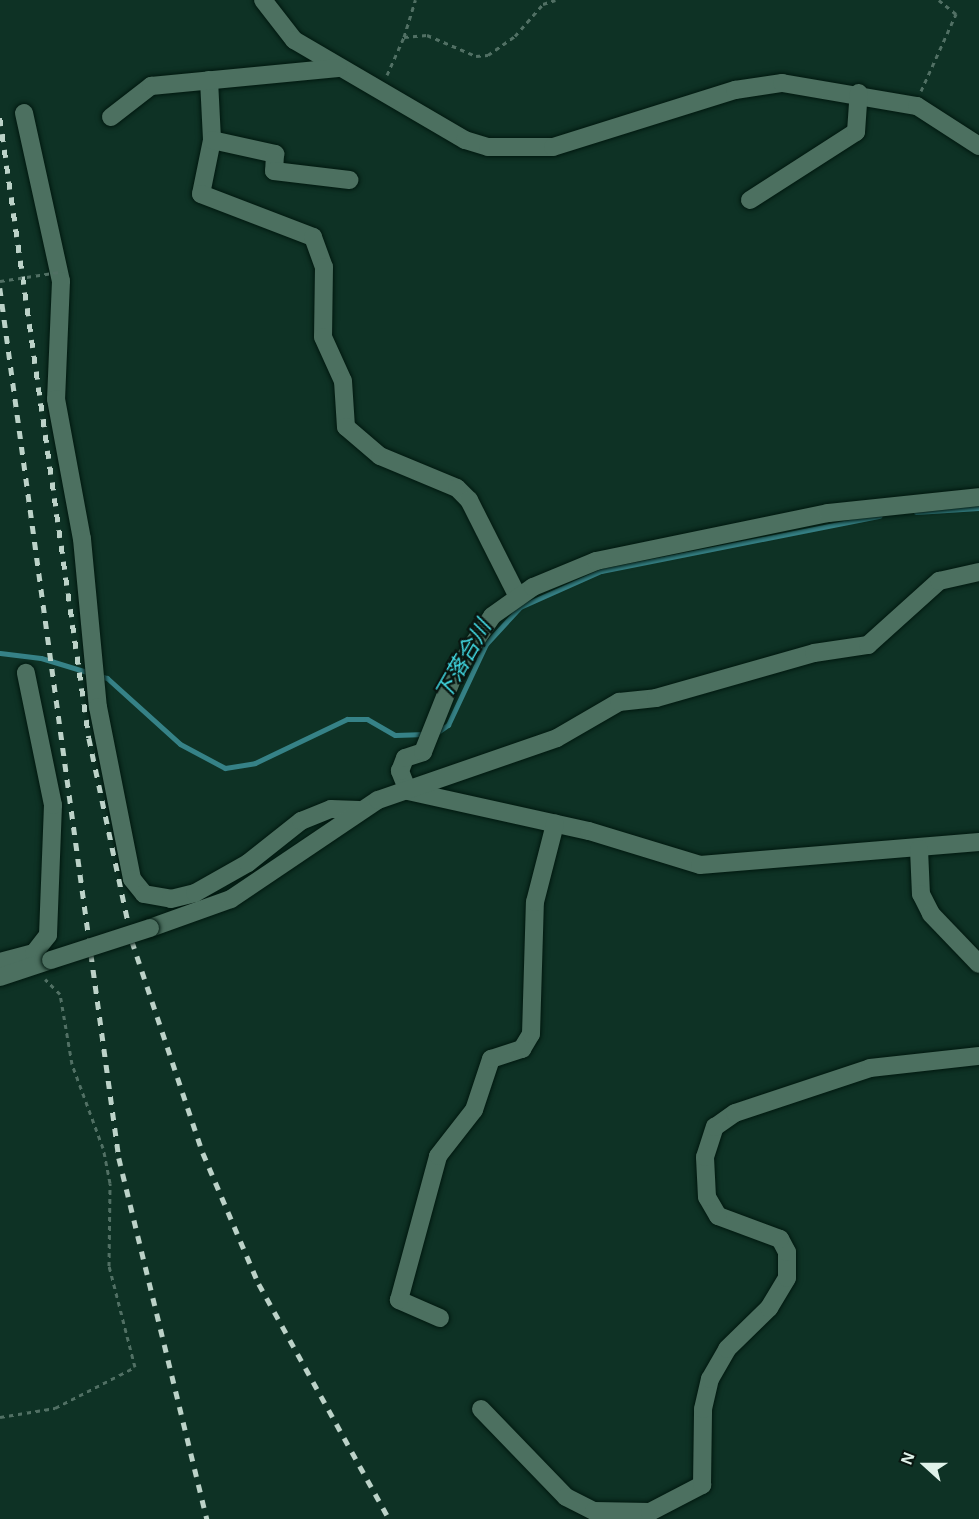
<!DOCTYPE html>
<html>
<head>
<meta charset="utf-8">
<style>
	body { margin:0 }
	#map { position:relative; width:979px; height:1519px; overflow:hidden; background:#0e3225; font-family:Helvetica,"Noto Sans JP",sans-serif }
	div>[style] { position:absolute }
	.stream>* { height:5px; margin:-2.5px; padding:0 2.5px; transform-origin:2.5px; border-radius:2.5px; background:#368287 }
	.path>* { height:3px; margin-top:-1.5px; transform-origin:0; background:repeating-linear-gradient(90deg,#517064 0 4.5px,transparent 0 9px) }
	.roads { filter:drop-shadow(0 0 2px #00180f) drop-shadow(0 0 2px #00180f) }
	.minor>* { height:18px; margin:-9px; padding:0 9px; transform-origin:9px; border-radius:9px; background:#4c7060 }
	.rail>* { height:4.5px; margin-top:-2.25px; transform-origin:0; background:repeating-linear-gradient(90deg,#bcd2c8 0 8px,transparent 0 16px) }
	.path-bridge>* { height:3px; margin-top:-1.5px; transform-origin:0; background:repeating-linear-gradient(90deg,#517064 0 4.5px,transparent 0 9px) }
	.bridges { filter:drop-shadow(0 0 2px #00180f) drop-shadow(0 0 2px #00180f) }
	.minor-bridge>* { height:18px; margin:-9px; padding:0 9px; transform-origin:9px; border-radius:9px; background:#4c7060 }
	span { translate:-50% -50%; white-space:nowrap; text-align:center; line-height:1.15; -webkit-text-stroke:5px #081610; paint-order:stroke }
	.water-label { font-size:22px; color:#42d9e3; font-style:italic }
	.north { position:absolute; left:895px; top:1435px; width:60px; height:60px; -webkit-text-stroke:4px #081610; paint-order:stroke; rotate:291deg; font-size:16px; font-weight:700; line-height:24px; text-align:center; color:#dff2e9 }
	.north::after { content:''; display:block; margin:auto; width:21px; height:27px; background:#dff2e9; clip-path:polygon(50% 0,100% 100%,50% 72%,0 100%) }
</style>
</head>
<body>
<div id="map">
	<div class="stream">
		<div style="left:916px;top:512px;width:63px;rotate:-3.6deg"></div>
		<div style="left:0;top:653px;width:41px;rotate:7deg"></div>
		<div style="left:41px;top:658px;width:69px;rotate:16.9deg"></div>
		<div style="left:107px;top:678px;width:98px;rotate:42.1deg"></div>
		<div style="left:180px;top:744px;width:51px;rotate:28.1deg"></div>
		<div style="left:225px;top:768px;width:30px;rotate:-9deg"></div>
		<div style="left:255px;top:763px;width:102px;rotate:-25.6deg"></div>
		<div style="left:347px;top:719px;width:20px"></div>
		<div style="left:367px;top:719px;width:32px;rotate:30deg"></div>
		<div style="left:395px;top:735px;width:31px;rotate:-2deg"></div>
		<div style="left:435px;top:734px;width:16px;rotate:-35deg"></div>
		<div style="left:448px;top:725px;width:89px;rotate:-64.9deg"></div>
		<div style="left:486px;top:644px;width:50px;rotate:-47.4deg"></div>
		<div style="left:520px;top:607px;width:89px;rotate:-24deg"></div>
		<div style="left:601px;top:571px;width:284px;rotate:-11.2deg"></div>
	</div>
	<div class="path">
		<div style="left:404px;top:37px;width:39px;rotate:-73deg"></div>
		<div style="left:387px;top:75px;width:42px;rotate:-65.9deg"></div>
		<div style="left:404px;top:37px;width:23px;rotate:-5deg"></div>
		<div style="left:427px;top:35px;width:53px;rotate:23.2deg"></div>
		<div style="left:476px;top:56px;width:12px;rotate:-5deg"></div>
		<div style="left:488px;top:55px;width:33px;rotate:-35deg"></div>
		<div style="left:515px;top:36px;width:43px;rotate:-48.8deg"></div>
		<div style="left:543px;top:4px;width:13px;rotate:-18deg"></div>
		<div style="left:921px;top:91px;width:85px;rotate:-65.6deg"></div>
		<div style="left:956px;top:14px;width:22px;rotate:-141deg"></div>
		<div style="left:0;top:1417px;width:56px;rotate:-9.3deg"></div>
		<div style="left:55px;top:1408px;width:90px;rotate:-27.1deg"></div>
		<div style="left:135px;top:1367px;width:104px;rotate:-104.4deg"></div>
		<div style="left:109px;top:1266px;width:83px;rotate:-89.3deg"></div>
		<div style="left:110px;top:1183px;width:36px;rotate:-101deg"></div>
		<div style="left:103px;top:1148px;width:90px;rotate:-110.3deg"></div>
		<div style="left:72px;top:1064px;width:71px;rotate:-99.7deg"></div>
		<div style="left:60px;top:994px;width:21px;rotate:-135deg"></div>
	</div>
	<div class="roads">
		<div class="minor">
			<div style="left:263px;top:0;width:51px;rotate:52.2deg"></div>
			<div style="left:294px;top:40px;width:198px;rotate:30.3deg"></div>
			<div style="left:465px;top:140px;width:24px;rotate:17deg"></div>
			<div style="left:488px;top:147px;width:65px"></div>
			<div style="left:553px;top:147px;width:191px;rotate:-17.4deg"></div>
			<div style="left:735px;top:90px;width:48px;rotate:-8.5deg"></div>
			<div style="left:782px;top:83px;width:137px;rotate:9.7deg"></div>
			<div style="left:917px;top:106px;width:74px;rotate:32.8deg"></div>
			<div style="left:209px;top:80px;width:60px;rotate:87.1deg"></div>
			<div style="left:212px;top:140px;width:55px;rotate:101.5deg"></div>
			<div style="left:201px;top:194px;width:120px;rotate:21deg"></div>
			<div style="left:313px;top:237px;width:32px;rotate:70deg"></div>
			<div style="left:324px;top:267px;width:70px;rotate:90.8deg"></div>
			<div style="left:323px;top:337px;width:48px;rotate:65.6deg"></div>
			<div style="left:343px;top:381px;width:46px;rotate:86.3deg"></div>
			<div style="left:346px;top:427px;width:45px;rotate:40.5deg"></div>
			<div style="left:380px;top:456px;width:83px;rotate:22.6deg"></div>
			<div style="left:457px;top:488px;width:17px;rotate:45deg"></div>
			<div style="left:469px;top:500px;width:106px;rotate:63.2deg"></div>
			<div style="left:24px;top:113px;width:172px;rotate:77.6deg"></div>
			<div style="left:61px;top:281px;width:118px;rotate:92.4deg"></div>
			<div style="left:56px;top:399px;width:142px;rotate:79.5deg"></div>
			<div style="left:82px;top:539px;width:169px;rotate:84.6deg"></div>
			<div style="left:98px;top:707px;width:175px;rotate:78.8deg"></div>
			<div style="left:132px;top:879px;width:19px;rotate:51deg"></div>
			<div style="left:144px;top:894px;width:27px;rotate:10deg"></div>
			<div style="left:171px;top:899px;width:25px;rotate:-14deg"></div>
			<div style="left:195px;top:893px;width:61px;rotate:-29.5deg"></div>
			<div style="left:248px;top:863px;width:68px;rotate:-38.4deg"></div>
			<div style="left:301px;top:821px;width:32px;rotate:-22deg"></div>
			<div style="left:331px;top:809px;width:28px;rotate:2deg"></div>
			<div style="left:111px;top:117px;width:51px;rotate:-37.8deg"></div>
			<div style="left:151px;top:86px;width:188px;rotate:-5.5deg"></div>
			<div style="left:212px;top:140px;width:65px;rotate:12.5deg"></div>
			<div style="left:275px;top:154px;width:17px;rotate:93deg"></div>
			<div style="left:274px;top:171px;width:76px;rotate:6.8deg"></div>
			<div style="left:750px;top:200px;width:126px;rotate:-32.7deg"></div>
			<div style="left:856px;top:132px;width:39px;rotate:-86deg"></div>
			<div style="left:408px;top:791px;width:22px;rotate:-112deg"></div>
			<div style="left:400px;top:771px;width:14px;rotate:-69deg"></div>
			<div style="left:405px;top:758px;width:19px;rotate:-18deg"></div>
			<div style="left:423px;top:752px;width:79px;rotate:-68.3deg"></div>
			<div style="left:452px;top:679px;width:42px;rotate:-58.6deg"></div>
			<div style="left:474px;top:643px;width:32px;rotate:-56deg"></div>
			<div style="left:492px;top:616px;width:50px;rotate:-35.3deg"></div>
			<div style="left:533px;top:587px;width:68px;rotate:-22.4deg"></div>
			<div style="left:596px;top:561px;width:237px;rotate:-11.7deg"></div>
			<div style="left:828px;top:513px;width:152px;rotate:-6deg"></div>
			<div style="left:408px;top:791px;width:185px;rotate:12.5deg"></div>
			<div style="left:589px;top:831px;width:116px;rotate:17deg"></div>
			<div style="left:700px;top:865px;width:280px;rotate:-4.7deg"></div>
			<div style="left:919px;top:849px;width:45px;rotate:87.5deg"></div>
			<div style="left:921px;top:894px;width:22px;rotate:63deg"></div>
			<div style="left:931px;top:914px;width:69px;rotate:46.2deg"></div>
			<div style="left:150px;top:928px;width:86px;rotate:-19.7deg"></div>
			<div style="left:231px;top:899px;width:177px;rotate:-34deg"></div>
			<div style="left:378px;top:800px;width:189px;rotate:-19.1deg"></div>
			<div style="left:557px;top:738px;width:72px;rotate:-30.1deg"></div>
			<div style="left:619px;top:702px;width:37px;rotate:-6deg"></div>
			<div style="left:656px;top:698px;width:164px;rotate:-15.9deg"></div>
			<div style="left:814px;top:653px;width:55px;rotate:-8.4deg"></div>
			<div style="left:868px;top:645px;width:96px;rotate:-42deg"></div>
			<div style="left:939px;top:581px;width:41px;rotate:-12.7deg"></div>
			<div style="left:0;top:962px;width:35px;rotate:-15deg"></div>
			<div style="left:34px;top:953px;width:23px;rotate:-52deg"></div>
			<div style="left:48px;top:935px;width:130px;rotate:-87.8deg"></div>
			<div style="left:53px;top:805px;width:135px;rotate:-101.6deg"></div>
			<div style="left:0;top:977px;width:54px;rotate:-18.4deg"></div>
			<div style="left:440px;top:1318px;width:45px;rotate:-156.3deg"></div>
			<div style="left:399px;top:1300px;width:149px;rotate:-74.8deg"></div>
			<div style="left:438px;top:1156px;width:58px;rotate:-52deg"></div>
			<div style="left:474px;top:1110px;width:54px;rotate:-71.6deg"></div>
			<div style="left:491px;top:1059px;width:33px;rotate:-18deg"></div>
			<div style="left:522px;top:1049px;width:17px;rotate:-59deg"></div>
			<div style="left:531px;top:1034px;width:132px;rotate:-88.3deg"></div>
			<div style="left:535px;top:902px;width:81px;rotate:-75.6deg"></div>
			<div style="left:481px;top:1409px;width:122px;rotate:46deg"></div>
			<div style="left:566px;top:1497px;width:31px;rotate:27deg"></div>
			<div style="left:594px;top:1511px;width:56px;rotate:1deg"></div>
			<div style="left:650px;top:1512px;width:59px;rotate:-27.4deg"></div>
			<div style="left:702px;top:1485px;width:76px;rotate:-89.2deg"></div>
			<div style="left:703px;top:1409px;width:31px;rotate:-77deg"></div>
			<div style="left:710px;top:1379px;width:34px;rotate:-60deg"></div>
			<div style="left:727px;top:1349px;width:59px;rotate:-44.3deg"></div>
			<div style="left:769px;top:1308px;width:35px;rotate:-59deg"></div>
			<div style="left:787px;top:1278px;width:26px;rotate:-90deg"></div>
			<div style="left:787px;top:1252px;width:15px;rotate:-118deg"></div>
			<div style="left:780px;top:1239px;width:66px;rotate:-159.6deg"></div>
			<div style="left:718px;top:1216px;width:22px;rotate:-120deg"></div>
			<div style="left:707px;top:1197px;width:40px;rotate:-92.9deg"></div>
			<div style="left:705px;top:1157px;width:32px;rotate:-72deg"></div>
			<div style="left:715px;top:1127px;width:24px;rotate:-35deg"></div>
			<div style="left:735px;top:1113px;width:142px;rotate:-18.4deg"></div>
			<div style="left:870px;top:1068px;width:110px;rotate:-6.3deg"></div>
		</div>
	</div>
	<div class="rail">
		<div style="left:0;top:118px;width:626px;rotate:81.83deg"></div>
		<div style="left:89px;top:738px;width:208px;rotate:78deg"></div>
		<div style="left:132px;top:941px;width:224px;rotate:71.5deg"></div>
		<div style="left:203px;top:1153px;width:142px;rotate:66.9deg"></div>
		<div style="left:259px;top:1284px;width:269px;rotate:61deg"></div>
		<div style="left:0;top:288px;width:878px;rotate:82.21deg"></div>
		<div style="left:119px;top:1158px;width:372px;rotate:76.3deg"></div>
	</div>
	<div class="path-bridge">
		<div style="left:0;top:281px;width:60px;rotate:-8.7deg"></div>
	</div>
	<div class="bridges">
		<div class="minor-bridge">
			<div style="left:51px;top:960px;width:104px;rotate:-17.9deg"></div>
		</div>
	</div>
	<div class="water-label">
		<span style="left:463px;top:660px;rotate:-60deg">下落合川</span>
	</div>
	<div class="north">N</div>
</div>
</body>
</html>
